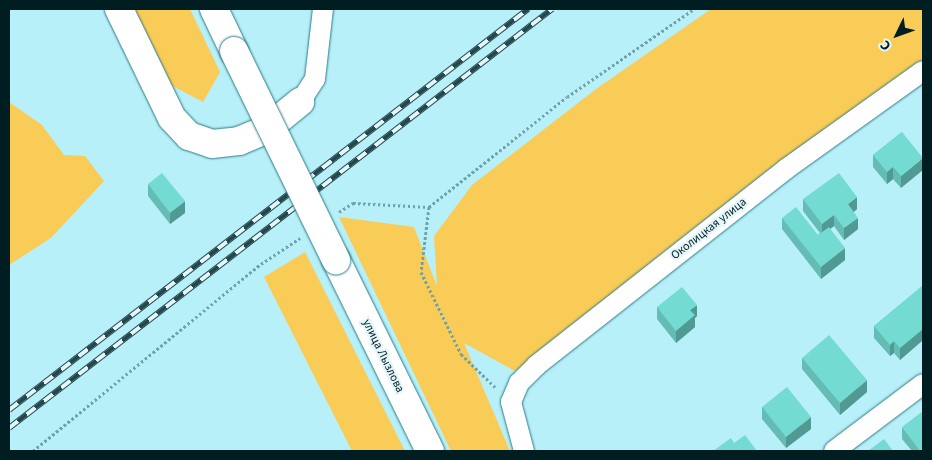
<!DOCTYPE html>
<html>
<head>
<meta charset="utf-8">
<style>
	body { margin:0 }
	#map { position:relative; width:932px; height:460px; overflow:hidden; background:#b8f0f9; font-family:"Source Sans 3",sans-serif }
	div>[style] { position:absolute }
	.green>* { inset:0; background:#f8cc57 }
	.path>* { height:3px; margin-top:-1.5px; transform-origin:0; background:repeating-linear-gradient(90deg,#73a1a8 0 2.5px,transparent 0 5px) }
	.roads { filter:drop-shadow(0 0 1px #2a7b86) drop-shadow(0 0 1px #2a7b86) }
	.street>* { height:20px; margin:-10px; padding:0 10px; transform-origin:10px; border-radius:10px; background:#fff }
	.secondary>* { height:28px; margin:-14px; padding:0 14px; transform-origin:14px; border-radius:14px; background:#fff }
	.rail>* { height:5.5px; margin-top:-2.75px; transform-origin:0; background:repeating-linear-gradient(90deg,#e4f6f9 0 11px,#24464c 0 22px); box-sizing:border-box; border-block:1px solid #24464c }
	.bridges { filter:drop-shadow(0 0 1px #2a7b86) drop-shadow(0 0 1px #2a7b86) }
	.secondary-bridge>* { height:28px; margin:-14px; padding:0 14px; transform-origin:14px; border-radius:14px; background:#fff }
	.wall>* { inset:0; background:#64bcb5 }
	.shaded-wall>* { inset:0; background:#519993 }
	.building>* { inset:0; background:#74dbd2 }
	span { translate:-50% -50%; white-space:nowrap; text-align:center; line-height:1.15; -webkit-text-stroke:4.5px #e4f6f9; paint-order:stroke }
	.street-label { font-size:12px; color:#001d22 }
	.frame { position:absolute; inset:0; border:10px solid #001d22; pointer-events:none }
	.north { position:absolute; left:872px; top:10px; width:50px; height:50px; -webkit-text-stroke:4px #e4f6f9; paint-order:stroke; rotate:228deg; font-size:14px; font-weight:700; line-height:20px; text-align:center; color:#001d22 }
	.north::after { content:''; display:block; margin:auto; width:18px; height:22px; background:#001d22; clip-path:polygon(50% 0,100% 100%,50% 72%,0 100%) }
</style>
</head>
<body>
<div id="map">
	<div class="green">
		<div style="clip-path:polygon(132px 9px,190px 9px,220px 72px,203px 102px,165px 82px)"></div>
		<div style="clip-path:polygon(711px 9px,923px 9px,923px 64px,694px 228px,515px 371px,464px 343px,510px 451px,451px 451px,339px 217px,414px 227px,437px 286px,434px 236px,472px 185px,596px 89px)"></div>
		<div style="clip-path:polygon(9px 102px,42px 125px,64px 155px,85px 156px,104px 181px,51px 238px,9px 265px)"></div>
		<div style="clip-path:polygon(305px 252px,405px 451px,352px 451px,264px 277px)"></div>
	</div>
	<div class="path">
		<div style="left:429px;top:207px;width:65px;rotate:97deg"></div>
		<div style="left:421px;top:272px;width:91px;rotate:64deg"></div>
		<div style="left:461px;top:354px;width:49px;rotate:44.2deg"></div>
		<div style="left:339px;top:212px;width:17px;rotate:-33deg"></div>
		<div style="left:353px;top:203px;width:76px;rotate:3deg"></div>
		<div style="left:429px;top:207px;width:176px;rotate:-38.6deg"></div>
		<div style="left:567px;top:97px;width:155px;rotate:-34.7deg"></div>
		<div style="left:33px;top:451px;width:295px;rotate:-39.4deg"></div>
		<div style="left:261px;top:264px;width:47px;rotate:-33.7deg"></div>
	</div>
	<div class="roads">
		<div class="street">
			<div style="left:300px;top:102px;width:27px;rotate:-57deg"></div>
			<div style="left:315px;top:79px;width:70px;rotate:-83.5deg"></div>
			<div style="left:524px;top:451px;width:51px;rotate:-104.9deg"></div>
			<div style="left:511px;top:402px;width:21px;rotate:-67deg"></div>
			<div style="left:519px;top:383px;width:25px;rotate:-45deg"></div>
			<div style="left:537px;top:365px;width:317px;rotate:-38.2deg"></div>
			<div style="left:786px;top:169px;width:168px;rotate:-35.6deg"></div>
			<div style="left:834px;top:451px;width:111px;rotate:-37deg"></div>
		</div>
		<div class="secondary">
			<div style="left:119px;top:9px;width:121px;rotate:64.1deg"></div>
			<div style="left:172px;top:118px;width:25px;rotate:47deg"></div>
			<div style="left:189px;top:136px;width:24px;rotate:19deg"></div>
			<div style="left:212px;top:144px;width:27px;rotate:-6deg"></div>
			<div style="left:239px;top:141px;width:30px;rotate:-23deg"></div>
			<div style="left:267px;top:129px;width:43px;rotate:-39.3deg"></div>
			<div style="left:214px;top:9px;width:47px;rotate:64.5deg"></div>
			<div style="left:336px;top:260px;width:213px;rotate:63.8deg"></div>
		</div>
	</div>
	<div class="rail">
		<div style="left:9px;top:410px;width:656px;rotate:-37.69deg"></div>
		<div style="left:9px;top:428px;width:686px;rotate:-37.66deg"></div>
	</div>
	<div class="bridges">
		<div class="secondary-bridge">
			<div style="left:234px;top:51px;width:233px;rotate:64deg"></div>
		</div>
	</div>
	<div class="wall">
		<div style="clip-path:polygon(902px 132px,901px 188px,893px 179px,887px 184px,873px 167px,873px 155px)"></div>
		<div style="clip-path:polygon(148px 184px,185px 213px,170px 224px,148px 196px)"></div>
		<div style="clip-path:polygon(803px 199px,857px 209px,854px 212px,858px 229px,844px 240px,834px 226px,830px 229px,845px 260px,821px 279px,782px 229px,782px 218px,818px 235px,820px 233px,803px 211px)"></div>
		<div style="clip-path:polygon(923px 286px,923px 340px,900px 360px,894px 353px,890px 356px,874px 338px,874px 326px)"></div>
		<div style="clip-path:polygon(657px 307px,697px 316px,695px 318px,695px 327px,676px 343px,657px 319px)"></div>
		<div style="clip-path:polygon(802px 358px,867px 392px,840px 415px,802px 369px)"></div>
		<div style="clip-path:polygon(762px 407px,811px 429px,786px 448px,762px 419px)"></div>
		<div style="clip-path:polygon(902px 427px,923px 451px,912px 451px,902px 439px)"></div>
	</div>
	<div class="shaded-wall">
		<div style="clip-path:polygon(923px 158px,923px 170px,901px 188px,901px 176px)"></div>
		<div style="clip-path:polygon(893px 167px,893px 179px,887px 184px,887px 172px)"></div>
		<div style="clip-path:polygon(857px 197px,857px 209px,848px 216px,848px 204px)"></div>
		<div style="clip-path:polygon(185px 201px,185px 213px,170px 224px,170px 213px)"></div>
		<div style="clip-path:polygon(834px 215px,834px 226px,822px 235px,822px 224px)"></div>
		<div style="clip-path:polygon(858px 218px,858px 229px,844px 240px,844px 228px)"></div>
		<div style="clip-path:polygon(845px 248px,845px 260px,821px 279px,821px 267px)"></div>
		<div style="clip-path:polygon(697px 305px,697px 316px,695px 318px,695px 327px,676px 343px,676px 331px,690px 310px)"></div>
		<div style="clip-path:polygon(923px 329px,923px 340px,900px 360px,900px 348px)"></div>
		<div style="clip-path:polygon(894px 341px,894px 353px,890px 356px,890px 345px)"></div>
		<div style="clip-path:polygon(867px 380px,867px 392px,840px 415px,840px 403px)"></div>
		<div style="clip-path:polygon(811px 417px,811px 429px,786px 448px,786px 437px)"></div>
	</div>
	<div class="building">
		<div style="clip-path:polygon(902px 132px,923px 158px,901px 176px,893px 167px,887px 172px,873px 155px)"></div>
		<div style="clip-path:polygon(162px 173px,185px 201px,170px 213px,148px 184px)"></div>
		<div style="clip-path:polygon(839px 173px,857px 197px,848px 204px,858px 218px,844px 228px,834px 215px,822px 224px,803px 199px)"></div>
		<div style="clip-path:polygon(796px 207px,818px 235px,829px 227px,845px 248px,821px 267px,782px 218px)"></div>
		<div style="clip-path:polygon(923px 285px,923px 329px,900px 348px,894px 341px,890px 345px,874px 326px)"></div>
		<div style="clip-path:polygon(682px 287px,697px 305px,690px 310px,695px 315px,676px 331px,657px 307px)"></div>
		<div style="clip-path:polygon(829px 335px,867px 380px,840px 403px,802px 358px)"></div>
		<div style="clip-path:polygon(787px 387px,811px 417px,786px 437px,762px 407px)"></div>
		<div style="clip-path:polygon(923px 411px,923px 451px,920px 451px,902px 427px)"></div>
		<div style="clip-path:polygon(745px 435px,757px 451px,713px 451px,731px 438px,734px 443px)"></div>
		<div style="clip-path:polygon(884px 439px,893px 451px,868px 451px)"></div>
	</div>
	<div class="street-label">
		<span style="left:709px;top:229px;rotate:-38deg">Околицкая улица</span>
		<span style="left:383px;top:356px;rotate:64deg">улица Лызлова</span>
	</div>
	<div class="frame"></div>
	<div class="north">С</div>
</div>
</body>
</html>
